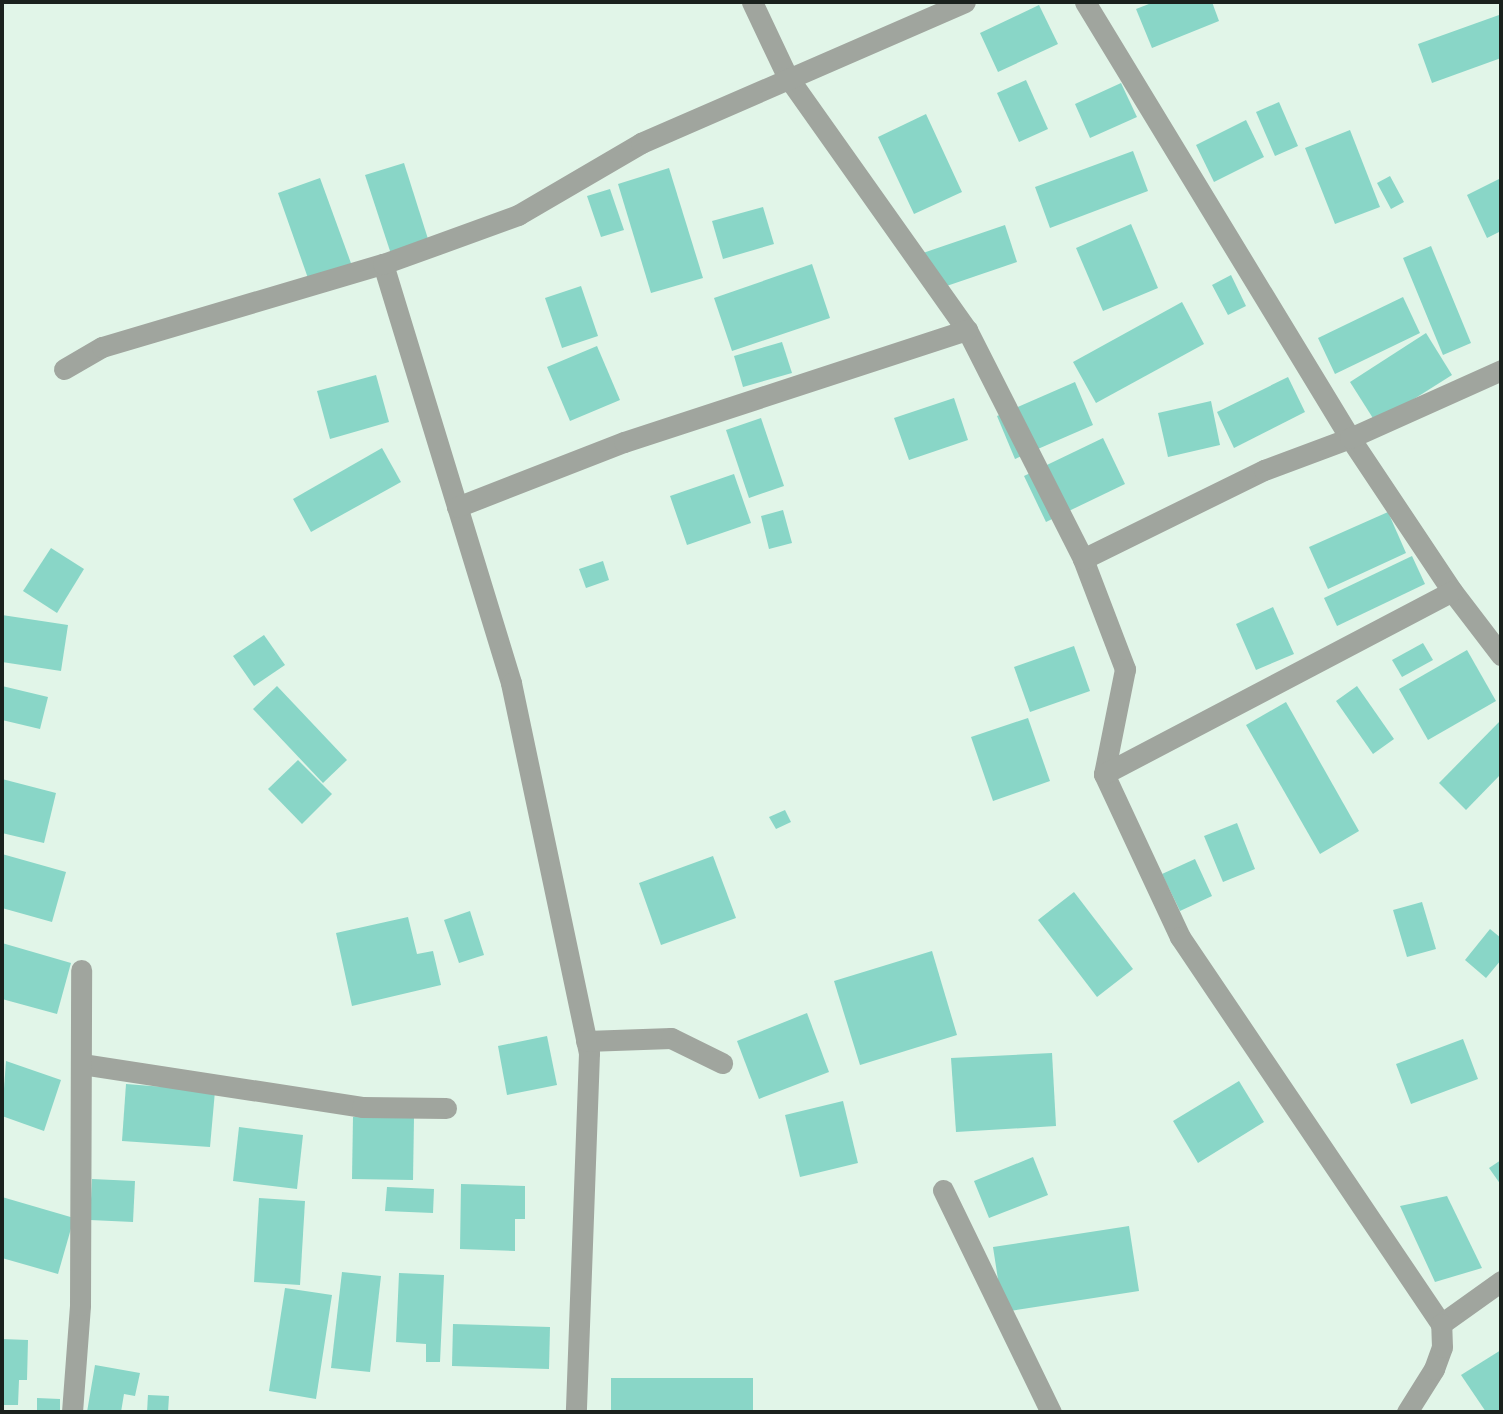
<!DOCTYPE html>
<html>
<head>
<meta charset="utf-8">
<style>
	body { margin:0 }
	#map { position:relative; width:1503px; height:1414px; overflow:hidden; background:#e1f5e8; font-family:"Roboto Serif",serif }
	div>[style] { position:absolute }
	.building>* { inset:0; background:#89d6c7 }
	.street>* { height:21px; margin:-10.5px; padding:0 10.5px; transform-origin:10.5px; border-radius:10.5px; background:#a0a59e }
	span { translate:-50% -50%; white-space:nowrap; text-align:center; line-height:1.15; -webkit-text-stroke:5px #fff; paint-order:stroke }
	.frame { position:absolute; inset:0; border:4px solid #1a211d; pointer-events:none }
</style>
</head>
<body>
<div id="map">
	<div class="building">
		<div style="clip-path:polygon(1154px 2px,1212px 2px,1219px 21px,1152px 48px,1136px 9px)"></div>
		<div style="clip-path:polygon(1039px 5px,1058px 44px,998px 72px,980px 33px)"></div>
		<div style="clip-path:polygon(1499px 15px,1501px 58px,1432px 83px,1418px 44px)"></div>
		<div style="clip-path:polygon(1026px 80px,1048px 129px,1019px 142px,997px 93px)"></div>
		<div style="clip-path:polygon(1121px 83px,1137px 117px,1090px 138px,1075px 104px)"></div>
		<div style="clip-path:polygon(1279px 102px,1298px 146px,1275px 156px,1256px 112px)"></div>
		<div style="clip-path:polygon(926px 114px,962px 192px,914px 214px,878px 137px)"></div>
		<div style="clip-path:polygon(1246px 120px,1264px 157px,1214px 182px,1196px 145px)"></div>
		<div style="clip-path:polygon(1350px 130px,1380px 207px,1335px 224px,1305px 148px)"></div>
		<div style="clip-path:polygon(1133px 151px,1148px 191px,1050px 228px,1035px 187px)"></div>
		<div style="clip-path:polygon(404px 163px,428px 239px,391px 254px,365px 175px)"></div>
		<div style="clip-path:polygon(669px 168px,703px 278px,651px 293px,618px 184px)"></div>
		<div style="clip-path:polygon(1390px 176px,1404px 202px,1391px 209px,1377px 183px)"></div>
		<div style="clip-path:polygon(320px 178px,352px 266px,309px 281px,278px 193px)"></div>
		<div style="clip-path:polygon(1501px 178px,1501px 231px,1487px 238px,1467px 195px)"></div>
		<div style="clip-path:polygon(610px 189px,624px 230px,601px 237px,587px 196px)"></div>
		<div style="clip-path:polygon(763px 207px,774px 244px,723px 259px,712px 221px)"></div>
		<div style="clip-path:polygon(1131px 224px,1158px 288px,1103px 311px,1076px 248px)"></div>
		<div style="clip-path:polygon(1005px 225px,1017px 262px,932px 291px,920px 254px)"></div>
		<div style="clip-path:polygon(1431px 246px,1471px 343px,1443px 355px,1403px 258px)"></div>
		<div style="clip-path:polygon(812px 264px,830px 318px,732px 351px,714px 298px)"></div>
		<div style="clip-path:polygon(1231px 275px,1246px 306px,1228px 315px,1212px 285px)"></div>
		<div style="clip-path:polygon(581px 286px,598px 336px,562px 348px,545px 298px)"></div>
		<div style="clip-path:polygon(1403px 297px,1420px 333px,1335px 374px,1318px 338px)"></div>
		<div style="clip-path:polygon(1182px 302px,1204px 344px,1096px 403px,1073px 362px)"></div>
		<div style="clip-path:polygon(1426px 333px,1452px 375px,1376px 423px,1350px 382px)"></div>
		<div style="clip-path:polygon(782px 342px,792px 373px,743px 387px,734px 356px)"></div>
		<div style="clip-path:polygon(597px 346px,620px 400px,570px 421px,547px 367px)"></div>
		<div style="clip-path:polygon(376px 375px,389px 422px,330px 439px,317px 391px)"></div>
		<div style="clip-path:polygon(1288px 377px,1305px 412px,1234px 448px,1217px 412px)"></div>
		<div style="clip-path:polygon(1075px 382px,1093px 425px,1015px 459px,997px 416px)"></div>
		<div style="clip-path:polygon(954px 398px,968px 440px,909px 460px,894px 418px)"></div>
		<div style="clip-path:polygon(1211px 401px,1220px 445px,1168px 457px,1158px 413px)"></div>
		<div style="clip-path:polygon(761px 418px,784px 486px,749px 498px,726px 430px)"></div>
		<div style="clip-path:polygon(1103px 438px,1125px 484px,1046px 522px,1024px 476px)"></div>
		<div style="clip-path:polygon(382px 448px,401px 482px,311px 532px,293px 499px)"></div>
		<div style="clip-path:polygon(734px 474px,751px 523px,687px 545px,670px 496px)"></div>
		<div style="clip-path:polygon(783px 510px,792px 543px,769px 549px,761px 516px)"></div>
		<div style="clip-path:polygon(1388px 512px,1406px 553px,1328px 589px,1309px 547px)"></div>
		<div style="clip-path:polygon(51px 548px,84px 569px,57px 613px,23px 591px)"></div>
		<div style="clip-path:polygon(1412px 556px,1425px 584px,1337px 626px,1324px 598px)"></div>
		<div style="clip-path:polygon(603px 561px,609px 580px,586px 588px,579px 569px)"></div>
		<div style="clip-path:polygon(1273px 607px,1294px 654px,1256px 670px,1236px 624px)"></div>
		<div style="clip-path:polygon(2px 615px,68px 625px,61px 671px,2px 662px)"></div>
		<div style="clip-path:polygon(264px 635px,285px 665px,254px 686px,233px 656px)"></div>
		<div style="clip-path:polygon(1423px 643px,1433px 660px,1402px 677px,1392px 660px)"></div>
		<div style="clip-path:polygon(1074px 646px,1090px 691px,1030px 712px,1014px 667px)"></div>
		<div style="clip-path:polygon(1467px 650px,1496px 701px,1428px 740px,1399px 689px)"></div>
		<div style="clip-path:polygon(2px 686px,48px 697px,40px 729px,2px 720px)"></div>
		<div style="clip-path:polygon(277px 686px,347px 760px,323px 783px,253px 709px)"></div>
		<div style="clip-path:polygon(1357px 686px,1394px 739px,1373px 754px,1336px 701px)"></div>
		<div style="clip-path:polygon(1286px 702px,1359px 831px,1320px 854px,1246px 725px)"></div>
		<div style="clip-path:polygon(1028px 718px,1050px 781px,993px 801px,971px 737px)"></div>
		<div style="clip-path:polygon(1501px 720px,1501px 774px,1466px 810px,1439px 783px)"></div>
		<div style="clip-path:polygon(298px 760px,332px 794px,302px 824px,268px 789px)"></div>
		<div style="clip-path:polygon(2px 779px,56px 793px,44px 843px,2px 833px)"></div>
		<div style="clip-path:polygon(785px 810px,791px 822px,776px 829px,769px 817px)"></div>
		<div style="clip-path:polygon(1237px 823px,1255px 869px,1223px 882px,1204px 836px)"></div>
		<div style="clip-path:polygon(2px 854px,66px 872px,52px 922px,2px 908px)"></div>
		<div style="clip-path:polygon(713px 856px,736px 918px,661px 945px,639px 883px)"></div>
		<div style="clip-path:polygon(1195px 859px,1212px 896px,1180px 911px,1162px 874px)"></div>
		<div style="clip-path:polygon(1074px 892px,1133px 969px,1097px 997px,1038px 920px)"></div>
		<div style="clip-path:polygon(1422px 902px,1436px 949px,1407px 957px,1393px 910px)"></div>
		<div style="clip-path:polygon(470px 911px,484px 955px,459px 963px,444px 920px)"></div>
		<div style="clip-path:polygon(408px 917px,417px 954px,433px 951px,441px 985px,352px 1006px,336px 933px)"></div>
		<div style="clip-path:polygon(1490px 929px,1501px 938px,1501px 960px,1486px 978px,1465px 960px)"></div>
		<div style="clip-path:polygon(2px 943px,71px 963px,57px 1014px,2px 999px)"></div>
		<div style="clip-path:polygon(932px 951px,957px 1035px,860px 1065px,834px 981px)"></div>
		<div style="clip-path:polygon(807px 1013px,829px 1072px,759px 1099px,737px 1041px)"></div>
		<div style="clip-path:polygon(547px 1036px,557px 1085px,507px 1095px,498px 1046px)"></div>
		<div style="clip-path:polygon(1463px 1039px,1478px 1079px,1411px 1104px,1396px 1064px)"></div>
		<div style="clip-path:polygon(1052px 1053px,1056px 1126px,956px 1132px,951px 1058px)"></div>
		<div style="clip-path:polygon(6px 1061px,61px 1080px,44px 1131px,2px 1116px)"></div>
		<div style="clip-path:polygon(1239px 1081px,1264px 1122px,1198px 1163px,1173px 1121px)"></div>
		<div style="clip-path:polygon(126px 1084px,215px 1091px,210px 1147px,122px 1141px)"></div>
		<div style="clip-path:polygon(843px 1101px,858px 1163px,800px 1177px,785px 1115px)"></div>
		<div style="clip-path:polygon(353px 1117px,414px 1118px,413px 1180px,352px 1179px)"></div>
		<div style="clip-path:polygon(239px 1127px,303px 1135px,297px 1189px,233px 1181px)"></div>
		<div style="clip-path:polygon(1033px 1157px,1048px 1195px,989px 1218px,974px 1181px)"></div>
		<div style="clip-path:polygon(1501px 1160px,1501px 1185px,1489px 1168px)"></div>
		<div style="clip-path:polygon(92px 1179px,135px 1181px,133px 1222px,90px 1220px)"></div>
		<div style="clip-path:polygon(461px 1184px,525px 1186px,525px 1219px,515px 1219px,515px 1251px,460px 1249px)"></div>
		<div style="clip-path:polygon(387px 1187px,434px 1189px,433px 1213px,385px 1211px)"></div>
		<div style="clip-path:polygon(1447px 1196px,1482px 1268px,1435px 1282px,1400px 1206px)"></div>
		<div style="clip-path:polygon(2px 1197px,74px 1218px,58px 1274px,2px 1258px)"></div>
		<div style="clip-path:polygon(259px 1198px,305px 1201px,300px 1285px,254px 1282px)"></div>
		<div style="clip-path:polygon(1129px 1226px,1139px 1291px,1003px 1312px,993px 1247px)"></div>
		<div style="clip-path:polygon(342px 1272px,381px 1276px,370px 1372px,331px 1368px)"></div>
		<div style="clip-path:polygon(399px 1273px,444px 1275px,440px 1362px,426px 1362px,426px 1344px,396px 1342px)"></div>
		<div style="clip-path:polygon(285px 1288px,332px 1295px,316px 1399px,269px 1391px)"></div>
		<div style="clip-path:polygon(453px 1324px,550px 1327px,549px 1369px,452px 1366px)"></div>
		<div style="clip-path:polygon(2px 1339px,28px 1340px,27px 1380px,19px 1380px,18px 1405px,2px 1405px)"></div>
		<div style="clip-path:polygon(1501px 1350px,1501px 1412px,1486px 1412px,1461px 1375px)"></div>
		<div style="clip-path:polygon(95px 1365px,140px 1373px,135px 1396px,124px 1394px,121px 1412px,87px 1412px)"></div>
		<div style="clip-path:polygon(611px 1378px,753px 1378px,753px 1412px,611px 1412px)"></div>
		<div style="clip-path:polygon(148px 1395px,169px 1396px,168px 1412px,147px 1412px)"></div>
		<div style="clip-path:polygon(37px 1398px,60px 1399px,60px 1412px,37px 1412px)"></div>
	</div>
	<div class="street">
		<div style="left:752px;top:2px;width:82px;rotate:64.7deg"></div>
		<div style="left:787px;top:76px;width:311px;rotate:54.7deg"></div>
		<div style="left:967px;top:330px;width:257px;rotate:63.1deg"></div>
		<div style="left:1083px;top:559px;width:118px;rotate:69.1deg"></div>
		<div style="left:1125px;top:669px;width:107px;rotate:101.3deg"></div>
		<div style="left:1104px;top:774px;width:180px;rotate:65deg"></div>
		<div style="left:1180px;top:937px;width:467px;rotate:56deg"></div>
		<div style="left:1441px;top:1324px;width:74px;rotate:-35.6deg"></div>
		<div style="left:1085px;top:2px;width:510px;rotate:58.71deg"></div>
		<div style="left:1350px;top:438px;width:184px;rotate:56.3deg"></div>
		<div style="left:1452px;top:591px;width:81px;rotate:52.6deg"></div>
		<div style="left:383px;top:264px;width:438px;rotate:73deg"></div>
		<div style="left:511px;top:683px;width:378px;rotate:78.1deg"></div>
		<div style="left:589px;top:1053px;width:359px;rotate:92.1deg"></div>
		<div style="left:64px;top:369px;width:44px;rotate:-30.1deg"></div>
		<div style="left:102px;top:347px;width:293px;rotate:-16.5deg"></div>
		<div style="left:383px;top:264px;width:144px;rotate:-19.9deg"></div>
		<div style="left:518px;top:215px;width:143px;rotate:-30.3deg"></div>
		<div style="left:641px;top:143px;width:353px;rotate:-23.5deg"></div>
		<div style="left:457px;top:507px;width:179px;rotate:-21.3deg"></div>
		<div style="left:624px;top:442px;width:361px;rotate:-18.1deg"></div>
		<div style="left:1083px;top:559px;width:202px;rotate:-26.2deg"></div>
		<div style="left:1264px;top:470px;width:92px;rotate:-20.4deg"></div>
		<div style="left:1350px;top:438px;width:166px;rotate:-24.2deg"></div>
		<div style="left:1104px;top:774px;width:393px;rotate:-27.7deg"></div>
		<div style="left:586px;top:1041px;width:85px;rotate:-2deg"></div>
		<div style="left:671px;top:1038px;width:57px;rotate:26.1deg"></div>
		<div style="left:82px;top:1064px;width:283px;rotate:8.7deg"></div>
		<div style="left:362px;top:1107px;width:84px;rotate:0.7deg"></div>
		<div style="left:943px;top:1190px;width:247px;rotate:64.1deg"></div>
		<div style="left:72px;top:1412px;width:107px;rotate:-85.7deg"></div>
		<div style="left:80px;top:1305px;width:335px;rotate:-89.8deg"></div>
		<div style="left:1407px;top:1412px;width:51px;rotate:-57.9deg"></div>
		<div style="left:1434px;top:1369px;width:23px;rotate:-70deg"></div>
		<div style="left:1442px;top:1347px;width:23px;rotate:-92deg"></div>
	</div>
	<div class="frame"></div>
</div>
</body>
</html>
